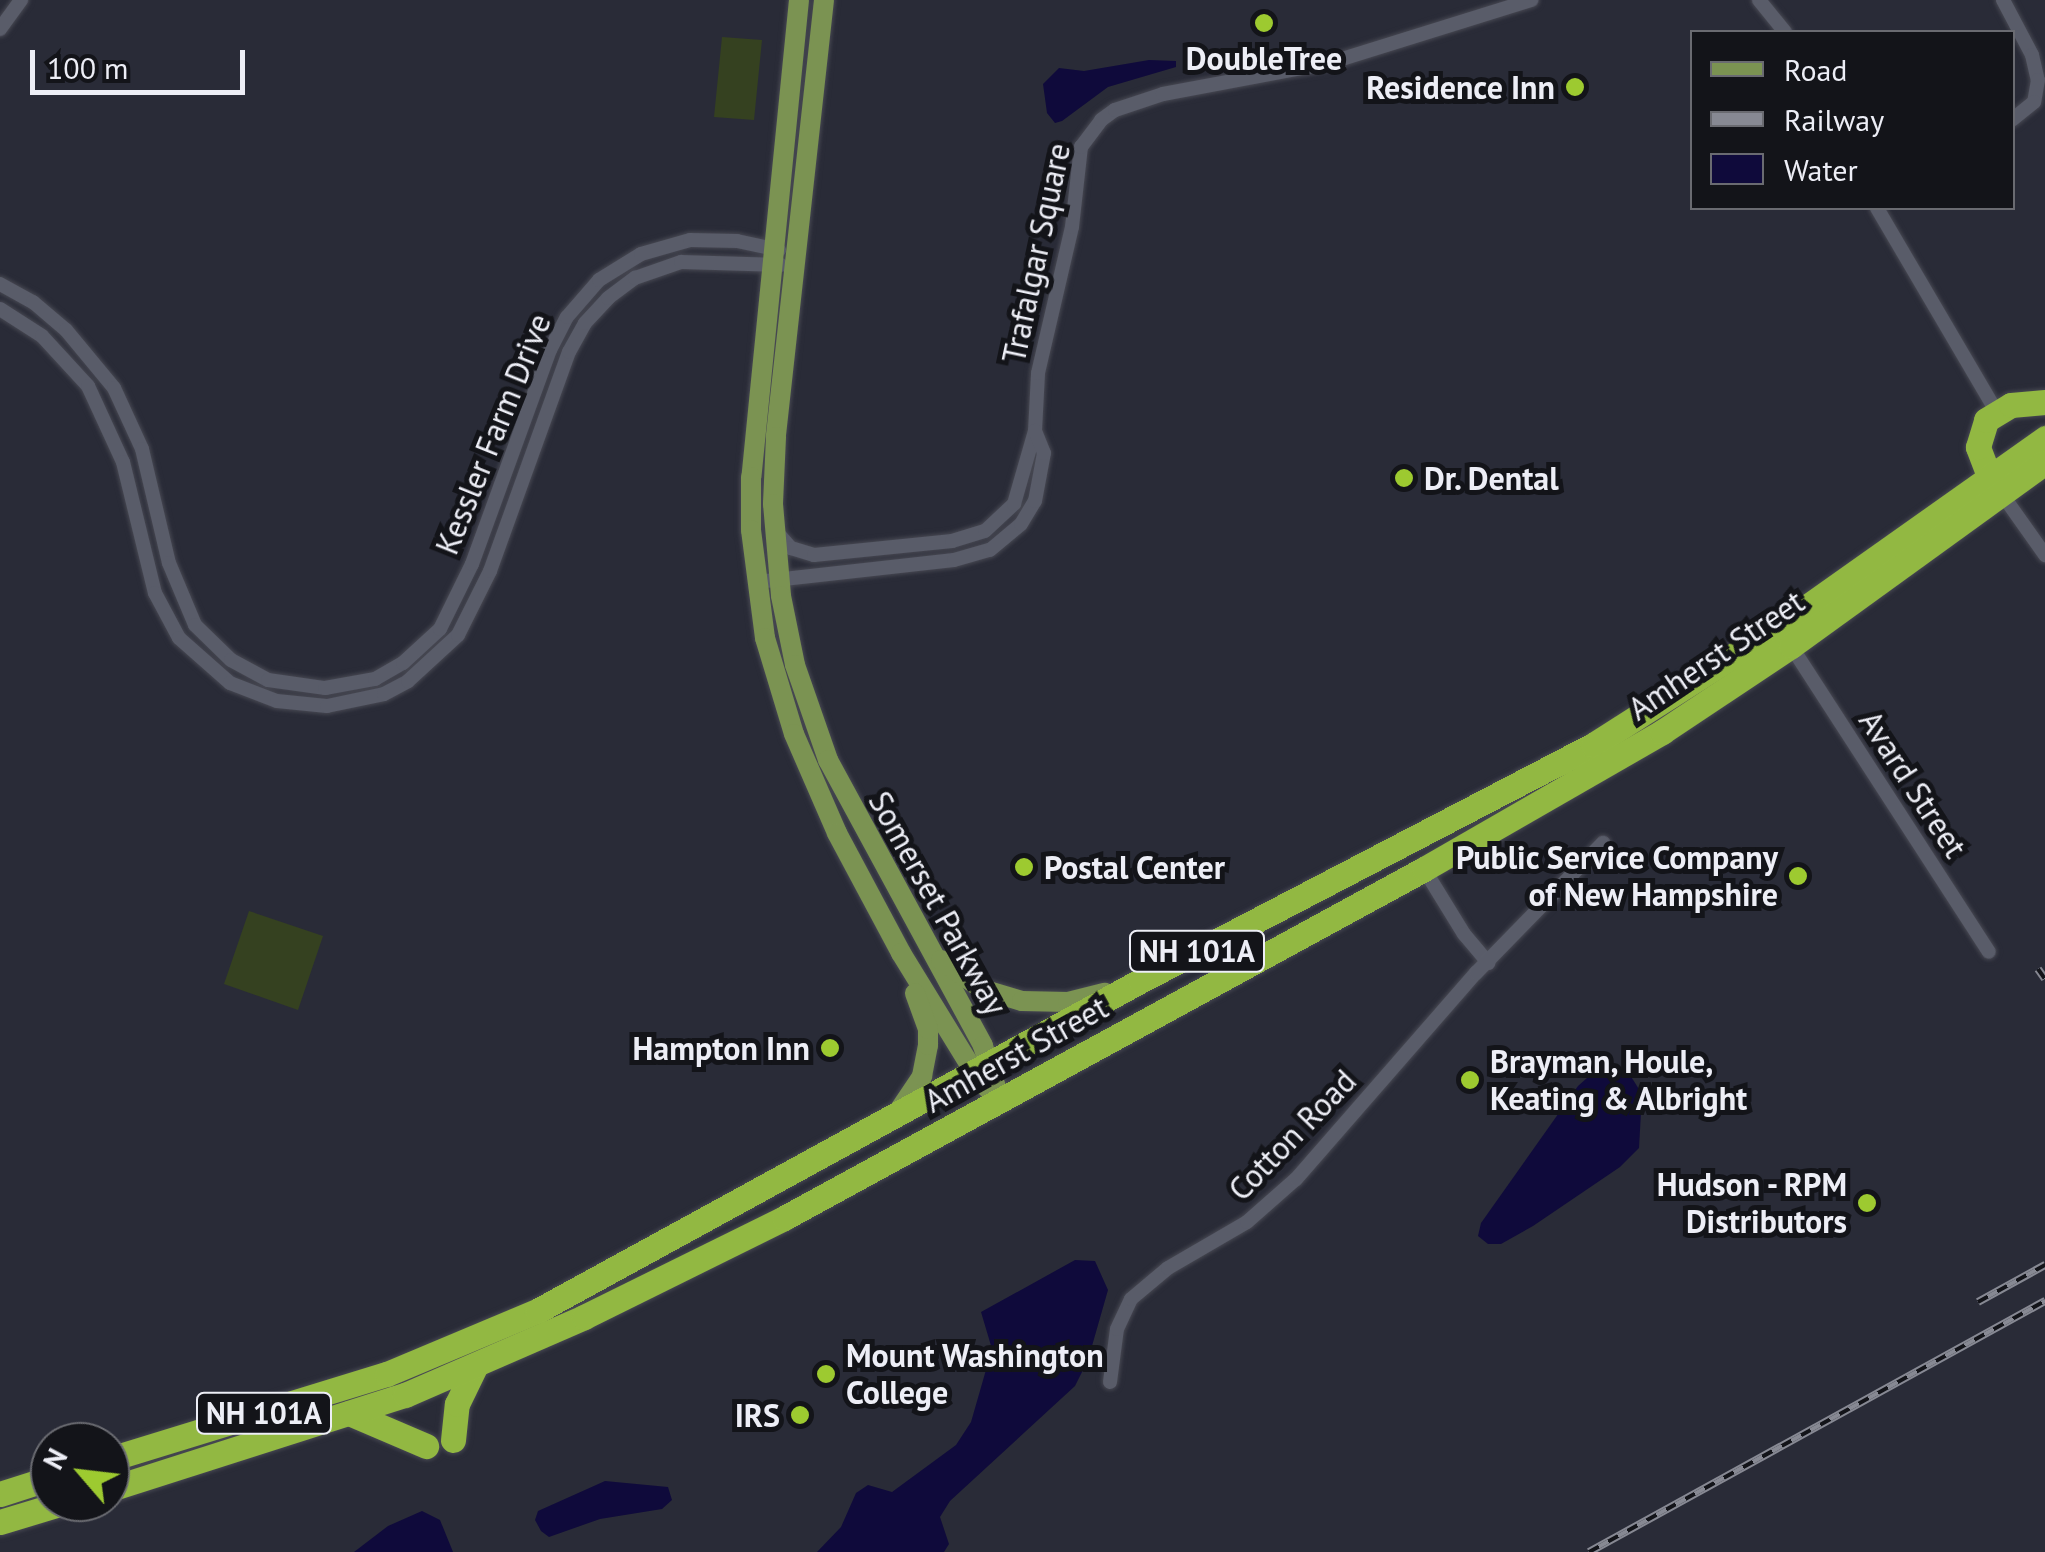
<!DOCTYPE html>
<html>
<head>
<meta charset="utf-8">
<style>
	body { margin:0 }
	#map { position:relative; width:2045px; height:1552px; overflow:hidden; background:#292b37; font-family:"PT Sans",sans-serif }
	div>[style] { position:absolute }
	.green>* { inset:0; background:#354120 }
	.water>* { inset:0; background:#0f0a3b }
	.roads { filter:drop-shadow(0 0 2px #474852) drop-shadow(0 0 2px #474852) }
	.street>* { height:14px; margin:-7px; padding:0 7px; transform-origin:7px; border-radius:7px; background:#595c69 }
	.primary>* { height:20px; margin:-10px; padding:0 10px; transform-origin:10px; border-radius:10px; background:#7b9352 }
	.highway>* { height:25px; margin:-12.5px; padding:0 12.5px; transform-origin:12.5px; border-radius:12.5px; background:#92b842 }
	.rail>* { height:8px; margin-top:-4px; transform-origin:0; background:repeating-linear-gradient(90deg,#131419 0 11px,#878993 0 22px); box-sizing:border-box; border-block:2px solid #878993 }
	.dots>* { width:28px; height:28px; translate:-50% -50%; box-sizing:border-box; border:5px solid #131419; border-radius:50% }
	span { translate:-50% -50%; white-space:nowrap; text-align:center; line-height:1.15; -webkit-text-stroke:10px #131419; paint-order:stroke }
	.shield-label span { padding:2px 8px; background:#131419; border:2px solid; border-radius:8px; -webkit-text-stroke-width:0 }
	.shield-label { font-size:30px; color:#edeef6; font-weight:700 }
	.poi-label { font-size:32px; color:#edeef6; font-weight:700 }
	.right { translate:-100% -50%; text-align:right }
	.left { translate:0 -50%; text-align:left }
	.street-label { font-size:32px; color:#edeef6 }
	.legend { position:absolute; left:1690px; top:30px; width:325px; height:180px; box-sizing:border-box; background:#131419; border:2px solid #6a6b71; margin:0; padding:12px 18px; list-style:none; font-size:30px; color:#edeef6 }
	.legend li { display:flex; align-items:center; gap:20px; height:50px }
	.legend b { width:50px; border:2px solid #6a6b71 }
	.north { position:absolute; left:30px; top:1422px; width:100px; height:100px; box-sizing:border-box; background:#131419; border:2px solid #6a6b71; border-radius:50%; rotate:298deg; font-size:28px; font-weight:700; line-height:40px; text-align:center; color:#edeef6 }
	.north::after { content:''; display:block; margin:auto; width:35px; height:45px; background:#9dca30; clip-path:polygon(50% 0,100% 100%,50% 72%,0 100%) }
	.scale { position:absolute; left:30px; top:50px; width:215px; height:45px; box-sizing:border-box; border:5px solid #edeef6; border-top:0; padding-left:12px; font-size:30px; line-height:35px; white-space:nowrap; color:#edeef6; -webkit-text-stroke:8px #131419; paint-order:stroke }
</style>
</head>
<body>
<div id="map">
	<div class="green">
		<div style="clip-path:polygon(722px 37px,762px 40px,754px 120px,714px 117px)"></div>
		<div style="clip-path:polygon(249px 911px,323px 936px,298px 1010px,224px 984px)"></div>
	</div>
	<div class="water">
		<div style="clip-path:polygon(1149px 60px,1176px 61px,1176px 67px,1108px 87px,1062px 121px,1055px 123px,1047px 113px,1043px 84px,1059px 68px,1084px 71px)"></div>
		<div style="clip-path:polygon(1611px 1069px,1630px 1075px,1642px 1094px,1639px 1148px,1620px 1167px,1533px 1226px,1501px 1244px,1488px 1244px,1478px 1236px,1481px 1223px,1578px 1086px,1596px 1070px)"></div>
		<div style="clip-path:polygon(1075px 1260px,1095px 1261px,1108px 1290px,1088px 1360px,1075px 1386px,950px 1501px,940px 1517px,949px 1544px,944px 1552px,817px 1552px,841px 1527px,856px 1493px,868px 1485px,892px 1492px,956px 1445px,971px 1422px,992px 1349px,981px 1312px)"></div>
		<div style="clip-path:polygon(605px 1481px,668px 1487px,672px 1500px,662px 1509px,600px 1519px,549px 1537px,541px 1531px,535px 1520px,538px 1511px)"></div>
		<div style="clip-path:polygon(422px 1511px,440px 1520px,453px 1552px,354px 1552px,388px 1526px)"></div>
	</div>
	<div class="roads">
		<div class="street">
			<div style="left:1759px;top:0;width:41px;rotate:50.9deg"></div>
			<div style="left:2003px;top:0;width:62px;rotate:62.2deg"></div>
			<div style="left:2032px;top:55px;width:26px;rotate:77deg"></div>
			<div style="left:2038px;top:80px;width:22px;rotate:100deg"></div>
			<div style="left:2034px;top:102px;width:28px;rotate:141deg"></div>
			<div style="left:0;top:29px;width:36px;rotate:-54deg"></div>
			<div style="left:1877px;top:208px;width:235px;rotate:59.6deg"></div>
			<div style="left:0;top:284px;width:38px;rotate:29deg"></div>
			<div style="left:33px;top:302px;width:43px;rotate:40.3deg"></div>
			<div style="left:66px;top:330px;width:75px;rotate:50.4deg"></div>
			<div style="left:114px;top:388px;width:67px;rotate:65.3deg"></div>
			<div style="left:142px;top:449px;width:117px;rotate:76.7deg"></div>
			<div style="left:169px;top:563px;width:67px;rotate:67.2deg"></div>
			<div style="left:195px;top:625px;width:50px;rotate:44.2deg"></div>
			<div style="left:231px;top:660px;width:42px;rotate:28.4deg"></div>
			<div style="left:268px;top:680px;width:58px;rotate:8deg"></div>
			<div style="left:325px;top:688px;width:51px;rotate:-10.2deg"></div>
			<div style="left:375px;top:679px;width:32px;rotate:-30deg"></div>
			<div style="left:403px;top:663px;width:50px;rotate:-42.6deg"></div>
			<div style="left:440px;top:629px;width:72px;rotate:-63.8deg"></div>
			<div style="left:472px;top:564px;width:228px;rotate:-70deg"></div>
			<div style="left:550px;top:350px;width:37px;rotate:-63deg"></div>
			<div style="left:567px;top:317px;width:49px;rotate:-49.1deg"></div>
			<div style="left:599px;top:280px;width:49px;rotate:-31.8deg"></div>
			<div style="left:641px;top:254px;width:51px;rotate:-15.9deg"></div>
			<div style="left:690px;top:240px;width:47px;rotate:1.2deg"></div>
			<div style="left:737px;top:241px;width:43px;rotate:12.1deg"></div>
			<div style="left:0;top:309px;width:50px;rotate:32.7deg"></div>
			<div style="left:42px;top:336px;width:68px;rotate:47.4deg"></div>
			<div style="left:88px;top:386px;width:84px;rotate:65.3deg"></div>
			<div style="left:123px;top:462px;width:135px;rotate:76.3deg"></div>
			<div style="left:155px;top:593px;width:51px;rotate:61.9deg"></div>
			<div style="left:179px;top:638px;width:68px;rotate:41.4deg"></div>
			<div style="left:230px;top:683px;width:50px;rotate:21deg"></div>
			<div style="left:277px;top:701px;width:50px;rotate:5.7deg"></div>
			<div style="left:327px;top:706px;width:58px;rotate:-11.9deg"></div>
			<div style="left:384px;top:694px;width:27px;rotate:-28deg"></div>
			<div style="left:408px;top:681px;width:68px;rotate:-42.6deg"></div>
			<div style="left:458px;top:635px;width:72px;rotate:-63.4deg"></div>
			<div style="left:490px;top:571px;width:233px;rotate:-70.2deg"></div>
			<div style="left:569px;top:352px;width:33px;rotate:-61deg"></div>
			<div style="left:585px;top:323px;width:34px;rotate:-47deg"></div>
			<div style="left:608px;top:298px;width:34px;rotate:-37deg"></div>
			<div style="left:635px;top:278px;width:49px;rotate:-19.2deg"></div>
			<div style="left:681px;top:262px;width:100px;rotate:1.7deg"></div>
			<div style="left:1999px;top:490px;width:80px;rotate:54.7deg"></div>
			<div style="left:776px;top:531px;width:23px;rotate:49deg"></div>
			<div style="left:791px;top:548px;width:24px;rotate:17deg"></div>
			<div style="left:814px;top:555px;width:139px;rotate:-5.8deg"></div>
			<div style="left:952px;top:541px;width:34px;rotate:-17deg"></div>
			<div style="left:985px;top:531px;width:40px;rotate:-43deg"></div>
			<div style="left:1014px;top:504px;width:76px;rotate:-74deg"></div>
			<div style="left:1035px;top:431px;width:58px;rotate:-87deg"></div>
			<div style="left:1038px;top:373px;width:150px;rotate:-76.9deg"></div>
			<div style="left:1072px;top:227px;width:81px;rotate:-83.6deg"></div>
			<div style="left:1081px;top:147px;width:34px;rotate:-53deg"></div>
			<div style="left:1101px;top:120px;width:17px;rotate:-36deg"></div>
			<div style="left:1115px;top:110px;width:51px;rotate:-18.4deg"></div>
			<div style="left:1163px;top:94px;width:169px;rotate:-10.6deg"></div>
			<div style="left:1329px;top:63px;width:212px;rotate:-17.3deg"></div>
			<div style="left:757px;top:582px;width:198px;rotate:-6.4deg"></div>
			<div style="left:954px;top:560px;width:37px;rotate:-16deg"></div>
			<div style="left:990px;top:550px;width:40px;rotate:-40deg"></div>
			<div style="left:1021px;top:524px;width:27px;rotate:-59deg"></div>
			<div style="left:1035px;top:501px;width:49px;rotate:-79.4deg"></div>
			<div style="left:1044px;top:453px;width:24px;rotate:-112deg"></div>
			<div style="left:1791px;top:646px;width:364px;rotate:57.1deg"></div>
			<div style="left:1424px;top:869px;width:76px;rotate:58.4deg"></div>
			<div style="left:1464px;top:934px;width:38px;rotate:50deg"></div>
			<div style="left:1110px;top:1382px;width:53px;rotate:-82.5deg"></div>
			<div style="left:1117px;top:1329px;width:33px;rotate:-65deg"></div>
			<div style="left:1131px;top:1299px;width:48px;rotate:-40deg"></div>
			<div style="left:1168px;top:1268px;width:91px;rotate:-30.2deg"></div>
			<div style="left:1247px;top:1222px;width:65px;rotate:-41.3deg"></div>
			<div style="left:1296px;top:1179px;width:274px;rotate:-48.9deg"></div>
			<div style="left:1476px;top:973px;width:182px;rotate:-45.7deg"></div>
		</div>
		<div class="primary">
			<div style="left:799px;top:0;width:479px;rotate:95.7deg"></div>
			<div style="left:751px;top:477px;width:53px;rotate:90deg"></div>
			<div style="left:751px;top:530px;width:109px;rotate:82.6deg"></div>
			<div style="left:765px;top:638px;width:100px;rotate:73.2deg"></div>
			<div style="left:794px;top:734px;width:108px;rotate:66.5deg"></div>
			<div style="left:837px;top:833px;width:136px;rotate:61.9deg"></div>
			<div style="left:901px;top:953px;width:149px;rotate:58.4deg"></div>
			<div style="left:979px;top:1080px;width:29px;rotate:44deg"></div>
			<div style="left:824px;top:0;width:440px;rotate:96.3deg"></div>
			<div style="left:776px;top:437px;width:67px;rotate:92.6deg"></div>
			<div style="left:773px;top:504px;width:92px;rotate:85deg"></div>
			<div style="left:781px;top:596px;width:70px;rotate:78.5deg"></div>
			<div style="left:795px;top:665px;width:101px;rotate:70.8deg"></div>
			<div style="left:828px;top:760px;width:325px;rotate:61.5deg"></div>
			<div style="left:983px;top:1046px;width:57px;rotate:72.5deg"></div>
			<div style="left:941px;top:960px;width:50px;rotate:35.3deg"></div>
			<div style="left:982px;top:989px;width:42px;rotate:16.7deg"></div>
			<div style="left:1022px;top:1001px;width:46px;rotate:1.2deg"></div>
			<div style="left:1068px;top:1002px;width:38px;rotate:-14deg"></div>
			<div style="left:900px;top:1109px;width:40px;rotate:-56deg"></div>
			<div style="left:922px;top:1076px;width:32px;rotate:-79deg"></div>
			<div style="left:928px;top:1045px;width:16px;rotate:-90deg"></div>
			<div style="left:928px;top:1029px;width:38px;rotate:-110deg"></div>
		</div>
		<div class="highway">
			<div style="left:1989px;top:476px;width:31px;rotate:-111deg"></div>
			<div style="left:1978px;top:447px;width:28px;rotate:-73deg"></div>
			<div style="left:1986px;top:420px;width:29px;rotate:-31deg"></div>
			<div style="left:2011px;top:405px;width:34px;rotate:-5deg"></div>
			<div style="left:349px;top:1413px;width:84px;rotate:23.2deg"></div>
			<div style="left:453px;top:1440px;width:36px;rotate:-84deg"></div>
			<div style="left:457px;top:1404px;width:43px;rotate:-64deg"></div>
			<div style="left:110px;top:1459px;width:290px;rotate:-17.1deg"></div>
			<div style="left:387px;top:1374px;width:163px;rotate:-22.8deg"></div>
			<div style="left:537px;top:1311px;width:687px;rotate:-28.69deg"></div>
			<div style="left:1140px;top:981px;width:511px;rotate:-27.52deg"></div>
			<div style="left:1593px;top:745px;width:218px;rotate:-32.5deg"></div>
			<div style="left:1777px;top:628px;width:329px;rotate:-35.3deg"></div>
			<div style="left:110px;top:1489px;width:310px;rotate:-17.7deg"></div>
			<div style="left:405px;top:1395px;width:195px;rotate:-23.5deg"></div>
			<div style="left:584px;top:1317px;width:223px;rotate:-26.3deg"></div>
			<div style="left:784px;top:1218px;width:729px;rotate:-28.6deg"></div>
			<div style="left:1424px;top:869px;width:275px;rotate:-29.9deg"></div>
			<div style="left:1662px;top:732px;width:155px;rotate:-33.7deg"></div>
			<div style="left:1791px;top:646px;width:314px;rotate:-35.9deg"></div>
			<div style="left:0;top:1494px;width:52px;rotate:-17.7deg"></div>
			<div style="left:0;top:1522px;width:69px;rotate:-16.9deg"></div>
		</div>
	</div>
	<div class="rail">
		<div style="left:2038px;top:969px;width:12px;rotate:55deg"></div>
		<div style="left:1978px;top:1302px;width:77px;rotate:-28.9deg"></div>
		<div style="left:1589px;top:1552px;width:521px;rotate:-28.83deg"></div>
	</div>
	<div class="dots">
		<div style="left:1264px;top:23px;background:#9dca30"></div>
		<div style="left:1575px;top:87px;background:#9dca30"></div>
		<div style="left:1404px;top:478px;background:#9dca30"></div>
		<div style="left:1024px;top:867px;background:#9dca30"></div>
		<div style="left:1798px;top:876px;background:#9dca30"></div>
		<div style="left:830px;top:1048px;background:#9dca30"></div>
		<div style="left:1470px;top:1080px;background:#9dca30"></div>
		<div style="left:1867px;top:1203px;background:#9dca30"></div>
		<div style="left:826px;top:1374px;background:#9dca30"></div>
		<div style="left:800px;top:1415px;background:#9dca30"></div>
	</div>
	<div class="shield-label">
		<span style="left:1197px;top:951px">NH 101A</span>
		<span style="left:264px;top:1413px">NH 101A</span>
	</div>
	<div class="poi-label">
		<span style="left:1264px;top:58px">DoubleTree</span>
		<span class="right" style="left:1555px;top:87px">Residence Inn</span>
		<span class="left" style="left:1424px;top:478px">Dr. Dental</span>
		<span class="right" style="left:1778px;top:876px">Public Service Company<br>of New Hampshire</span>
		<span class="left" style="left:1044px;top:867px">Postal Center</span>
		<span class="right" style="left:810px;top:1048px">Hampton Inn</span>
		<span class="left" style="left:1490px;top:1080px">Brayman, Houle,<br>Keating &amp; Albright</span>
		<span class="right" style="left:1847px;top:1203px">Hudson - RPM<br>Distributors</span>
		<span class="left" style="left:846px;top:1374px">Mount Washington<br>College</span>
		<span class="right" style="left:780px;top:1415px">IRS</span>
	</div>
	<div class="street-label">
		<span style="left:1036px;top:253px;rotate:-78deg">Trafalgar Square</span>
		<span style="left:493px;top:434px;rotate:-68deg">Kessler Farm Drive</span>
		<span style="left:1716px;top:655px;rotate:-34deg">Amherst Street</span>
		<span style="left:1913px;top:784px;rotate:57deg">Avard Street</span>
		<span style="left:938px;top:903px;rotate:61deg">Somerset Parkway</span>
		<span style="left:1016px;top:1054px;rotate:-29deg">Amherst Street</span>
		<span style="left:1292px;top:1135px;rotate:-46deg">Cotton Road</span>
	</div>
	<ul class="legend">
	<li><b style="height:12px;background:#7b9352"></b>Road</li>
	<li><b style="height:12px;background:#878993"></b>Railway</li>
	<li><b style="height:28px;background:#0f0a3b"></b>Water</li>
	</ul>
	<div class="north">N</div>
	<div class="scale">100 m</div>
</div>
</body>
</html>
